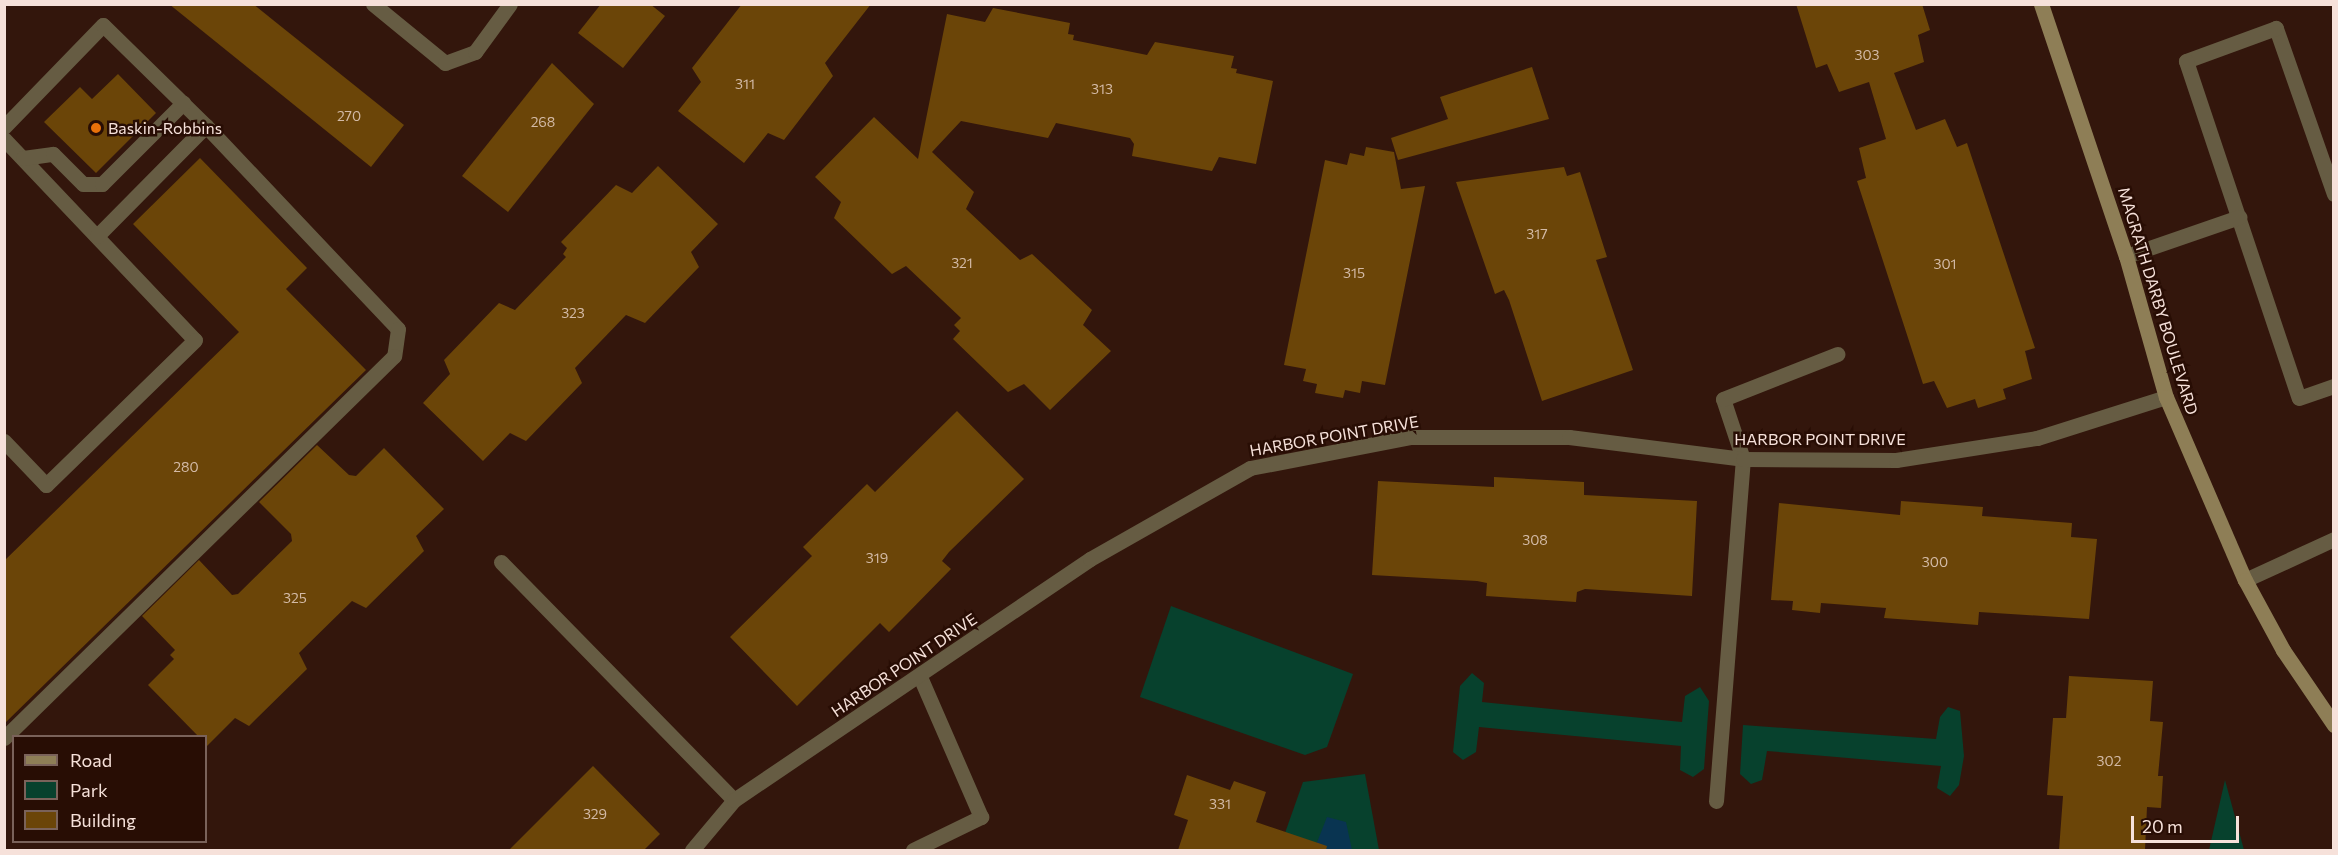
<!DOCTYPE html>
<html>
<head>
<meta charset="utf-8">
<style>
	body { margin:0 }
	#map { position:relative; width:2338px; height:855px; overflow:hidden; background:#33160c; font-family:Commissioner,sans-serif }
	div>[style] { position:absolute }
	.green>* { inset:0; background:#07412d }
	.water>* { inset:0; background:#093451 }
	.building>* { inset:0; background:#6b4508 }
	.service>* { height:15px; margin:-7.5px; padding:0 7.5px; transform-origin:7.5px; border-radius:7.5px; background:#665c43 }
	.minor>* { height:15px; margin:-7.5px; padding:0 7.5px; transform-origin:7.5px; border-radius:7.5px; background:#665c43 }
	.secondary>* { height:15px; margin:-7.5px; padding:0 7.5px; transform-origin:7.5px; border-radius:7.5px; background:#8e7e56 }
	.dots>* { width:16px; height:16px; translate:-50% -50%; box-sizing:border-box; border:3px solid #280d04; border-radius:50% }
	span { translate:-50% -50%; white-space:nowrap; text-align:center; line-height:1.15; -webkit-text-stroke:5px #280d04; paint-order:stroke }
	.number-label { font-size:14px; color:#d3baa6 }
	.number-label span { -webkit-text-stroke-width:0 }
	.poi-label { font-size:16px; color:#f6e1da }
	.left { translate:0 -50%; text-align:left }
	.street-label { font-size:16px; color:#f6e1da }
	.frame { position:absolute; inset:0; border:6px solid #f6e1da; pointer-events:none }
	.legend { position:absolute; left:12px; top:735px; width:195px; height:108px; box-sizing:border-box; background:#280d04; border:2px solid #7a625a; margin:0; padding:8px 10px; list-style:none; font-size:18px; color:#f6e1da }
	.legend li { display:flex; align-items:center; gap:12px; height:30px }
	.legend b { width:30px; border:2px solid #7a625a }
	.scale { position:absolute; left:2131px; top:816px; width:108px; height:27px; box-sizing:border-box; border:3px solid #f6e1da; border-top:0; padding-left:8px; font-size:18px; line-height:21px; white-space:nowrap; color:#f6e1da; -webkit-text-stroke:4px #280d04; paint-order:stroke }
</style>
</head>
<body>
<div id="map">
	<div class="green">
		<div style="clip-path:polygon(1171px 606px,1353px 674px,1327px 747px,1305px 755px,1140px 697px)"></div>
		<div style="clip-path:polygon(1472px 673px,1484px 683px,1482px 702px,1682px 722px,1685px 696px,1700px 687px,1709px 701px,1704px 769px,1693px 777px,1680px 770px,1681px 746px,1479px 727px,1476px 752px,1463px 760px,1453px 752px,1460px 686px)"></div>
		<div style="clip-path:polygon(1948px 707px,1960px 711px,1964px 756px,1959px 785px,1950px 796px,1937px 788px,1941px 766px,1767px 751px,1762px 780px,1751px 784px,1740px 774px,1743px 725px,1936px 739px,1940px 717px)"></div>
		<div style="clip-path:polygon(1365px 774px,1379px 850px,1279px 850px,1303px 782px)"></div>
		<div style="clip-path:polygon(2225px 780px,2244px 850px,2209px 850px)"></div>
	</div>
	<div class="water">
		<div style="clip-path:polygon(1327px 817px,1346px 822px,1352px 850px,1314px 850px)"></div>
	</div>
	<div class="building">
		<div style="clip-path:polygon(169px 4px,253px 4px,404px 125px,371px 167px)"></div>
		<div style="clip-path:polygon(601px 4px,650px 4px,665px 16px,623px 68px,578px 33px)"></div>
		<div style="clip-path:polygon(742px 4px,871px 4px,825px 63px,833px 76px,784px 140px,768px 133px,744px 163px,678px 111px,701px 82px,692px 68px)"></div>
		<div style="clip-path:polygon(1796px 4px,1922px 4px,1930px 30px,1918px 35px,1924px 62px,1894px 73px,1916px 130px,1945px 119px,1957px 147px,1967px 143px,2035px 348px,2025px 351px,2032px 379px,2003px 389px,2006px 399px,1978px 408px,1975px 399px,1947px 408px,1934px 381px,1923px 384px,1857px 181px,1866px 178px,1859px 148px,1886px 139px,1869px 82px,1839px 92px,1827px 64px,1816px 68px)"></div>
		<div style="clip-path:polygon(993px 8px,1070px 23px,1068px 34px,1074px 35px,1073px 40px,1147px 55px,1155px 42px,1234px 56px,1231px 68px,1237px 69px,1236px 73px,1273px 81px,1256px 164px,1219px 157px,1212px 171px,1132px 156px,1134px 144px,1130px 138px,1056px 123px,1048px 138px,961px 121px,932px 152px,974px 192px,966px 209px,1020px 260px,1032px 254px,1092px 310px,1083px 325px,1111px 351px,1050px 410px,1024px 384px,1008px 392px,953px 339px,960px 331px,954px 325px,961px 318px,906px 266px,892px 274px,834px 218px,841px 202px,815px 177px,874px 117px,918px 159px,947px 14px,985px 22px)"></div>
		<div style="clip-path:polygon(552px 63px,594px 104px,508px 212px,462px 176px)"></div>
		<div style="clip-path:polygon(1532px 67px,1549px 119px,1398px 160px,1391px 138px,1448px 119px,1440px 97px)"></div>
		<div style="clip-path:polygon(118px 74px,156px 113px,96px 173px,44px 122px,80px 87px,92px 99px)"></div>
		<div style="clip-path:polygon(1366px 147px,1394px 152px,1401px 189px,1425px 186px,1385px 385px,1362px 381px,1360px 393px,1345px 390px,1343px 398px,1315px 393px,1317px 384px,1303px 381px,1306px 369px,1284px 365px,1325px 160px,1347px 165px,1350px 153px,1364px 156px)"></div>
		<div style="clip-path:polygon(200px 158px,307px 268px,286px 289px,366px 370px,4px 724px,4px 561px,239px 332px,133px 224px)"></div>
		<div style="clip-path:polygon(658px 166px,718px 224px,691px 252px,699px 267px,645px 323px,626px 315px,575px 368px,582px 383px,526px 441px,510px 433px,483px 461px,423px 403px,450px 374px,444px 360px,499px 303px,515px 310px,566px 257px,563px 254px,567px 248px,561px 242px,616px 185px,632px 193px)"></div>
		<div style="clip-path:polygon(1564px 167px,1567px 176px,1580px 172px,1607px 257px,1596px 260px,1633px 370px,1542px 401px,1509px 300px,1504px 290px,1495px 294px,1456px 182px)"></div>
		<div style="clip-path:polygon(957px 411px,1024px 479px,949px 552px,942px 561px,951px 569px,904px 617px,889px 632px,880px 623px,797px 706px,730px 637px,812px 556px,803px 547px,867px 484px,875px 492px)"></div>
		<div style="clip-path:polygon(317px 445px,349px 475px,356px 476px,384px 448px,444px 509px,416px 536px,424px 551px,366px 608px,352px 601px,299px 653px,307px 669px,249px 726px,235px 718px,207px 746px,206px 736px,198px 736px,148px 685px,174px 659px,170px 655px,175px 650px,142px 616px,199px 560px,232px 595px,238px 594px,292px 541px,291px 534px,259px 502px)"></div>
		<div style="clip-path:polygon(1494px 477px,1584px 482px,1584px 495px,1697px 501px,1692px 596px,1585px 589px,1577px 592px,1576px 602px,1486px 596px,1487px 583px,1477px 581px,1372px 575px,1378px 481px,1494px 487px)"></div>
		<div style="clip-path:polygon(1901px 501px,1983px 507px,1982px 516px,2072px 523px,2071px 537px,2097px 539px,2089px 619px,1979px 612px,1978px 625px,1884px 618px,1886px 608px,1821px 603px,1820px 613px,1792px 610px,1793px 601px,1771px 600px,1779px 503px,1900px 515px)"></div>
		<div style="clip-path:polygon(2069px 676px,2153px 681px,2150px 721px,2163px 722px,2158px 776px,2163px 776px,2161px 808px,2147px 807px,2145px 850px,2059px 850px,2063px 796px,2047px 795px,2053px 718px,2066px 718px)"></div>
		<div style="clip-path:polygon(593px 766px,660px 834px,644px 850px,509px 850px)"></div>
		<div style="clip-path:polygon(1187px 775px,1230px 790px,1234px 781px,1266px 792px,1256px 822px,1327px 846px,1326px 850px,1178px 850px,1188px 820px,1174px 815px)"></div>
	</div>
	<div class="service">
		<div style="left:373px;top:4px;width:93px;rotate:39.3deg"></div>
		<div style="left:445px;top:63px;width:32px;rotate:-20deg"></div>
		<div style="left:475px;top:52px;width:59px;rotate:-53.9deg"></div>
		<div style="left:4px;top:127px;width:142px;rotate:-45.9deg"></div>
		<div style="left:103px;top:25px;width:144px;rotate:44.4deg"></div>
		<div style="left:206px;top:126px;width:279px;rotate:46.6deg"></div>
		<div style="left:398px;top:329px;width:27px;rotate:98deg"></div>
		<div style="left:394px;top:356px;width:546px;rotate:135.59deg"></div>
		<div style="left:4px;top:139px;width:277px;rotate:46.5deg"></div>
		<div style="left:195px;top:340px;width:208px;rotate:135.8deg"></div>
		<div style="left:46px;top:485px;width:61px;rotate:-133.7deg"></div>
		<div style="left:23px;top:158px;width:30px;rotate:-8deg"></div>
		<div style="left:53px;top:154px;width:42px;rotate:45deg"></div>
		<div style="left:83px;top:184px;width:19px"></div>
		<div style="left:102px;top:184px;width:115px;rotate:-45deg"></div>
		<div style="left:2334px;top:194px;width:176px;rotate:-109.3deg"></div>
		<div style="left:2276px;top:28px;width:96px;rotate:159.9deg"></div>
		<div style="left:2186px;top:61px;width:355px;rotate:71.5deg"></div>
		<div style="left:2299px;top:398px;width:37px;rotate:-19deg"></div>
		<div style="left:97px;top:236px;width:155px;rotate:-45.3deg"></div>
		<div style="left:2126px;top:256px;width:120px;rotate:-19deg"></div>
		<div style="left:501px;top:562px;width:333px;rotate:45.6deg"></div>
		<div style="left:1716px;top:801px;width:343px;rotate:-85.5deg"></div>
		<div style="left:1743px;top:459px;width:63px;rotate:-108.4deg"></div>
		<div style="left:1723px;top:399px;width:123px;rotate:-21.5deg"></div>
		<div style="left:913px;top:850px;width:76px;rotate:-25.9deg"></div>
		<div style="left:981px;top:817px;width:153px;rotate:-113.5deg"></div>
	</div>
	<div class="minor">
		<div style="left:2245px;top:580px;width:98px;rotate:-24.7deg"></div>
		<div style="left:692px;top:850px;width:65px;rotate:-50deg"></div>
		<div style="left:734px;top:800px;width:430px;rotate:-34.1deg"></div>
		<div style="left:1090px;top:559px;width:184px;rotate:-29.6deg"></div>
		<div style="left:1250px;top:468px;width:164px;rotate:-10.9deg"></div>
		<div style="left:1411px;top:437px;width:158px"></div>
		<div style="left:1569px;top:437px;width:175px;rotate:7.2deg"></div>
		<div style="left:1743px;top:459px;width:153px;rotate:0.4deg"></div>
		<div style="left:1896px;top:460px;width:143px;rotate:-8.9deg"></div>
		<div style="left:2037px;top:438px;width:135px;rotate:-17.6deg"></div>
	</div>
	<div class="secondary">
		<div style="left:2041px;top:4px;width:266px;rotate:71.4deg"></div>
		<div style="left:2126px;top:256px;width:147px;rotate:74.2deg"></div>
		<div style="left:2166px;top:397px;width:199px;rotate:66.7deg"></div>
		<div style="left:2245px;top:580px;width:80px;rotate:61.5deg"></div>
		<div style="left:2283px;top:650px;width:91px;rotate:55.8deg"></div>
	</div>
	<div class="dots">
		<div style="left:96px;top:128px;background:#e8710a"></div>
	</div>
	<div class="number-label">
		<span style="left:1867px;top:55px">303</span>
		<span style="left:745px;top:84px">311</span>
		<span style="left:1102px;top:89px">313</span>
		<span style="left:349px;top:116px">270</span>
		<span style="left:543px;top:122px">268</span>
		<span style="left:1537px;top:234px">317</span>
		<span style="left:962px;top:263px">321</span>
		<span style="left:1945px;top:264px">301</span>
		<span style="left:1354px;top:273px">315</span>
		<span style="left:573px;top:313px">323</span>
		<span style="left:186px;top:467px">280</span>
		<span style="left:1535px;top:540px">308</span>
		<span style="left:877px;top:558px">319</span>
		<span style="left:1935px;top:562px">300</span>
		<span style="left:295px;top:598px">325</span>
		<span style="left:2109px;top:761px">302</span>
		<span style="left:1220px;top:804px">331</span>
		<span style="left:595px;top:814px">329</span>
	</div>
	<div class="poi-label">
		<span class="left" style="left:108px;top:128px">Baskin-Robbins</span>
	</div>
	<div class="street-label">
		<span style="left:2158px;top:301px;rotate:73deg">MAGRATH DARBY BOULEVARD</span>
		<span style="left:1334px;top:436px;rotate:-10deg">HARBOR POINT DRIVE</span>
		<span style="left:1820px;top:439px">HARBOR POINT DRIVE</span>
		<span style="left:904px;top:665px;rotate:-34deg">HARBOR POINT DRIVE</span>
	</div>
	<div class="frame"></div>
	<ul class="legend">
	<li><b style="height:8px;background:#8e7e56"></b>Road</li>
	<li><b style="height:16px;background:#07412d"></b>Park</li>
	<li><b style="height:16px;background:#6b4508"></b>Building</li>
	</ul>
	<div class="scale">20 m</div>
</div>
</body>
</html>
